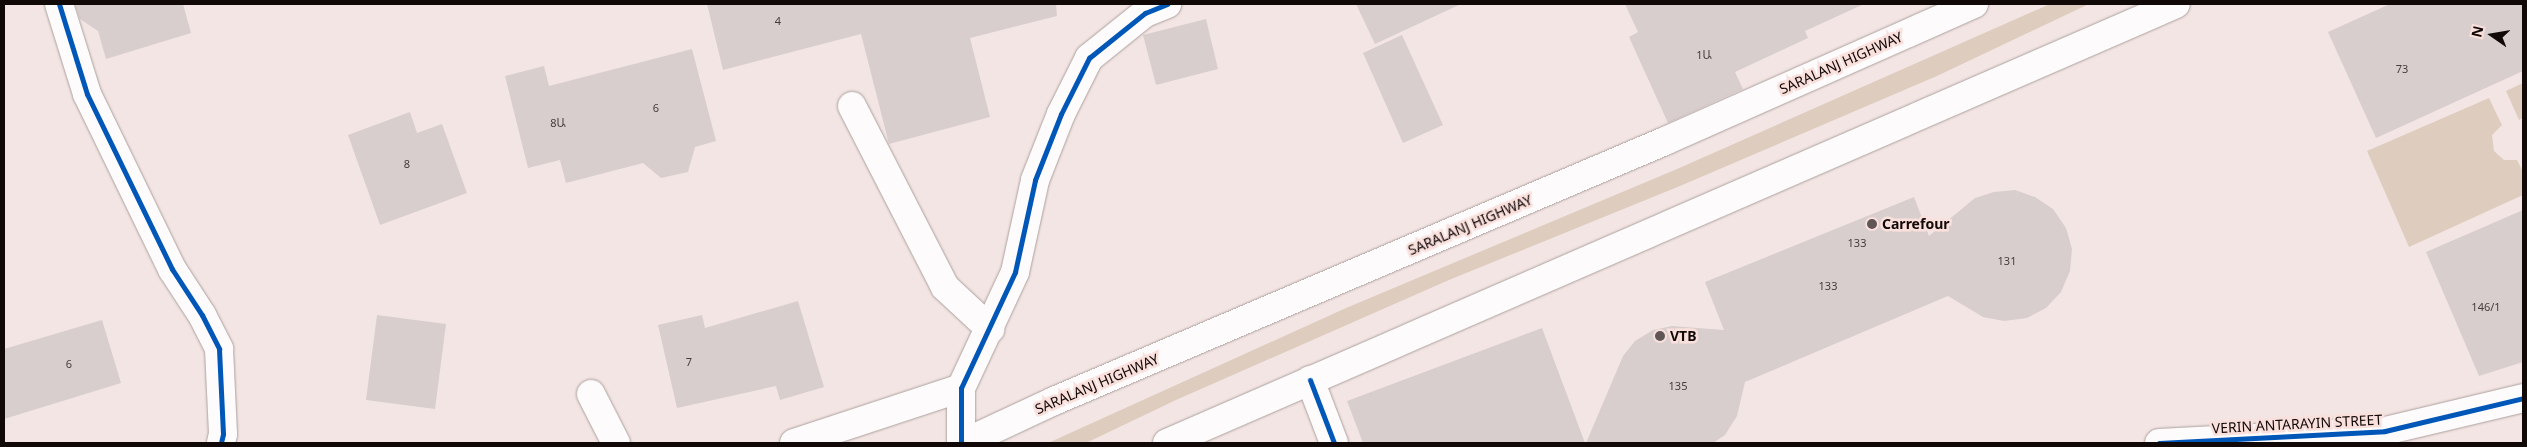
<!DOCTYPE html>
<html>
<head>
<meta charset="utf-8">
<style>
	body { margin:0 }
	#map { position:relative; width:2527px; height:447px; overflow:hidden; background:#f3e5e3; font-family:"Noto Sans","Noto Sans Armenian",sans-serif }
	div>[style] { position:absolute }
	.green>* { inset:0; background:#decdbf }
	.building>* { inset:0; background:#d9cece }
	.roads { filter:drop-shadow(0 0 1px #aca19f) drop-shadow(0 0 1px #aca19f) }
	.minor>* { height:28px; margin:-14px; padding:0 14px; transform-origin:14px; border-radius:14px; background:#fdfbfb }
	.major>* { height:28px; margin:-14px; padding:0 14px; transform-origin:14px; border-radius:14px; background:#fdfbfb }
	.cycleway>* { height:5px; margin:-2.5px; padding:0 2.5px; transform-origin:2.5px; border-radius:2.5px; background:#0057b8 }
	.dots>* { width:14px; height:14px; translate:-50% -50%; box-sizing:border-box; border:2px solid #fae0dc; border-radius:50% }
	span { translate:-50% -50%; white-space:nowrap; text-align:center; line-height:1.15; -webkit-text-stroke:5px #fae0dc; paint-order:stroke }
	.number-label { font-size:11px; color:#453c3c }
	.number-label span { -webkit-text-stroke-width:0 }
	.street-label { font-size:14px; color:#110908 }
	.poi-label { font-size:14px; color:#110908; font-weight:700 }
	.left { translate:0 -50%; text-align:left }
	.frame { position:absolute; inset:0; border:5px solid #110908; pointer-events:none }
	.north { position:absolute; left:2467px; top:10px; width:50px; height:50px; -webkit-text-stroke:4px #fae0dc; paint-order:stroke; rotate:283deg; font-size:14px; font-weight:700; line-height:20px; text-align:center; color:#110908 }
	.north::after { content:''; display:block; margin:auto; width:18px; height:22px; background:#110908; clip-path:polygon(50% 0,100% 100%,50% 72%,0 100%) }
</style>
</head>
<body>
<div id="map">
	<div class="green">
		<div style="clip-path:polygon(2050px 4px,2089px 4px,1937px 76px,1680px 186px,1449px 280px,1176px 400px,1086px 443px,1048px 443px,1346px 308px,1677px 169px)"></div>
		<div style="clip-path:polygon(2523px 83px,2523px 118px,2519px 120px,2506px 91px)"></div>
		<div style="clip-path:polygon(2489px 98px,2502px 125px,2492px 135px,2494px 151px,2504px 160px,2517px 160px,2523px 172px,2523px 195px,2409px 247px,2367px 151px)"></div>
	</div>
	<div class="building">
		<div style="clip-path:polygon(75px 4px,183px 4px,191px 33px,106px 59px,98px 31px,80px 19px)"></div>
		<div style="clip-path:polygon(707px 4px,1056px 4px,1057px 16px,970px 38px,990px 117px,889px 144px,861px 34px,723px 70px)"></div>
		<div style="clip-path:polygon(1356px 4px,1461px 4px,1375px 44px)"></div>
		<div style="clip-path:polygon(1625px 4px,1864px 4px,1805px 31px,1808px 38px,1735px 72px,1743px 89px,1668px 123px,1629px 37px,1638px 32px)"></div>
		<div style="clip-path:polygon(2390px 4px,2523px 4px,2523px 71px,2376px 138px,2328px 32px)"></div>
		<div style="clip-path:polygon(1206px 19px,1218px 69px,1156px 85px,1143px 35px)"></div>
		<div style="clip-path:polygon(1402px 35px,1443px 125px,1403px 143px,1363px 53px)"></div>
		<div style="clip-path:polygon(692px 49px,716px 141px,695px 147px,688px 172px,661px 178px,643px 163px,566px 183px,560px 160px,528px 168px,505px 76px,544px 66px,549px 86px)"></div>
		<div style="clip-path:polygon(410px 112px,417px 133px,442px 124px,467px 193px,380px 225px,348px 135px)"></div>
		<div style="clip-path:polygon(2015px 190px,2035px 197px,2053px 209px,2066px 228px,2072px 249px,2070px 271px,2061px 292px,2046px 308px,2027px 318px,2004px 321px,1983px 317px,1948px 296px,1745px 382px,1737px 416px,1725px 435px,1713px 443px,1586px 443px,1623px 356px,1635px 341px,1653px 330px,1672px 326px,1724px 330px,1705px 282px,1914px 197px,1929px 236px,1975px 198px,1994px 192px)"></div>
		<div style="clip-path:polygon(2523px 210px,2523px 362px,2479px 376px,2426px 252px)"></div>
		<div style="clip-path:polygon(798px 301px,824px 387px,780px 400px,776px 386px,677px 408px,658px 325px,702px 315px,705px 328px)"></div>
		<div style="clip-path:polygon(377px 315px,446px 324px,435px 409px,366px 400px)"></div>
		<div style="clip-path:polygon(102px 320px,121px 383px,4px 419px,4px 349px)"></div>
		<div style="clip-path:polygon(1542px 328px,1585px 443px,1363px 443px,1347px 401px)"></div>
	</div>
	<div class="roads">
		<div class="minor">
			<div style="left:59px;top:4px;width:94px;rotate:72.7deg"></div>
			<div style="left:87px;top:94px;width:195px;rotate:64.1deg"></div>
			<div style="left:172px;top:269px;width:55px;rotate:56.9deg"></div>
			<div style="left:202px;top:315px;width:38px;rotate:63deg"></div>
			<div style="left:219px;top:349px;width:85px;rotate:87.3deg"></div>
			<div style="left:223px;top:434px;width:9px;rotate:103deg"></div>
			<div style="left:852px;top:106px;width:203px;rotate:62.8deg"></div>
			<div style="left:945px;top:287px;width:62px;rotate:43deg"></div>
			<div style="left:1310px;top:380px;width:67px;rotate:69.1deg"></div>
			<div style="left:591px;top:394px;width:55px;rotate:63deg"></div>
			<div style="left:794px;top:443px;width:176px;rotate:-18.2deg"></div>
			<div style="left:961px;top:443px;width:55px;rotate:-90deg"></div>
			<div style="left:961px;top:388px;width:128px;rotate:-65deg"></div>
			<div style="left:1015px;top:272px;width:94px;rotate:-77.7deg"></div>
			<div style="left:1035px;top:180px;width:71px;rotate:-68.5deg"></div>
			<div style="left:1061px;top:114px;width:63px;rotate:-63.4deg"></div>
			<div style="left:1089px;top:58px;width:72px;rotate:-38.8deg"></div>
			<div style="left:1145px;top:13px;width:24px;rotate:-22deg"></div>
			<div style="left:2159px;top:443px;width:226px;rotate:-3deg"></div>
			<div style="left:2385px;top:431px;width:142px;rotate:-13.4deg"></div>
		</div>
		<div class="major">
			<div style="left:964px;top:443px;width:99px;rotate:-25deg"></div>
			<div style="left:1054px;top:401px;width:664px;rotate:-23.05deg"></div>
			<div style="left:1665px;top:141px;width:338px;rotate:-23.9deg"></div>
			<div style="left:1167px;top:443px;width:1100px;rotate:-23.51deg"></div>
		</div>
	</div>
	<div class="cycleway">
		<div style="left:59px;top:4px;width:94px;rotate:72.7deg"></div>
		<div style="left:87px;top:94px;width:195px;rotate:64.1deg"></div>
		<div style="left:172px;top:269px;width:55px;rotate:56.9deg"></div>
		<div style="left:202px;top:315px;width:38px;rotate:63deg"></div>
		<div style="left:219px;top:349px;width:85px;rotate:87.3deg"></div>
		<div style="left:223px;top:434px;width:9px;rotate:103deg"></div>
		<div style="left:1310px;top:380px;width:67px;rotate:69.1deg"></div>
		<div style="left:961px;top:443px;width:55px;rotate:-90deg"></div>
		<div style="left:961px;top:388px;width:128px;rotate:-65deg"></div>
		<div style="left:1015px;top:272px;width:94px;rotate:-77.7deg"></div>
		<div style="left:1035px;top:180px;width:71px;rotate:-68.5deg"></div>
		<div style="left:1061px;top:114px;width:63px;rotate:-63.4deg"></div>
		<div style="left:1089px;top:58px;width:72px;rotate:-38.8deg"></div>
		<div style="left:1145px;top:13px;width:24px;rotate:-22deg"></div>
		<div style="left:2159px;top:443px;width:226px;rotate:-3deg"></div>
		<div style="left:2385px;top:431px;width:142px;rotate:-13.4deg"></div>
	</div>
	<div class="dots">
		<div style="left:1872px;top:224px;background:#605655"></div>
		<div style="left:1660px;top:336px;background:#605655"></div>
	</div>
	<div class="number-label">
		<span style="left:778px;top:21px">4</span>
		<span style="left:1704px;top:55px">1Ա</span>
		<span style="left:2402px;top:69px">73</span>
		<span style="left:656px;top:108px">6</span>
		<span style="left:558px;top:123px">8Ա</span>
		<span style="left:407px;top:164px">8</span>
		<span style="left:1857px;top:243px">133</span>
		<span style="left:2007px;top:261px">131</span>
		<span style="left:1828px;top:286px">133</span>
		<span style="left:2486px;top:307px">146/1</span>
		<span style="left:689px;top:362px">7</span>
		<span style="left:69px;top:364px">6</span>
		<span style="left:1678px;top:386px">135</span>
	</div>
	<div class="street-label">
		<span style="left:1841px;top:63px;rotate:-24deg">SARALANJ HIGHWAY</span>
		<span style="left:1470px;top:225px;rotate:-23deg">SARALANJ HIGHWAY</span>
		<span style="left:1097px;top:384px;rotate:-23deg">SARALANJ HIGHWAY</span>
		<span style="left:2297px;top:424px;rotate:-3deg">VERIN ANTARAYIN STREET</span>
	</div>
	<div class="poi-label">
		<span class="left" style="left:1882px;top:224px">Carrefour</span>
		<span class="left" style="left:1670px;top:336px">VTB</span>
	</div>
	<div class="frame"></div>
	<div class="north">N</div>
</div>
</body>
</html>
